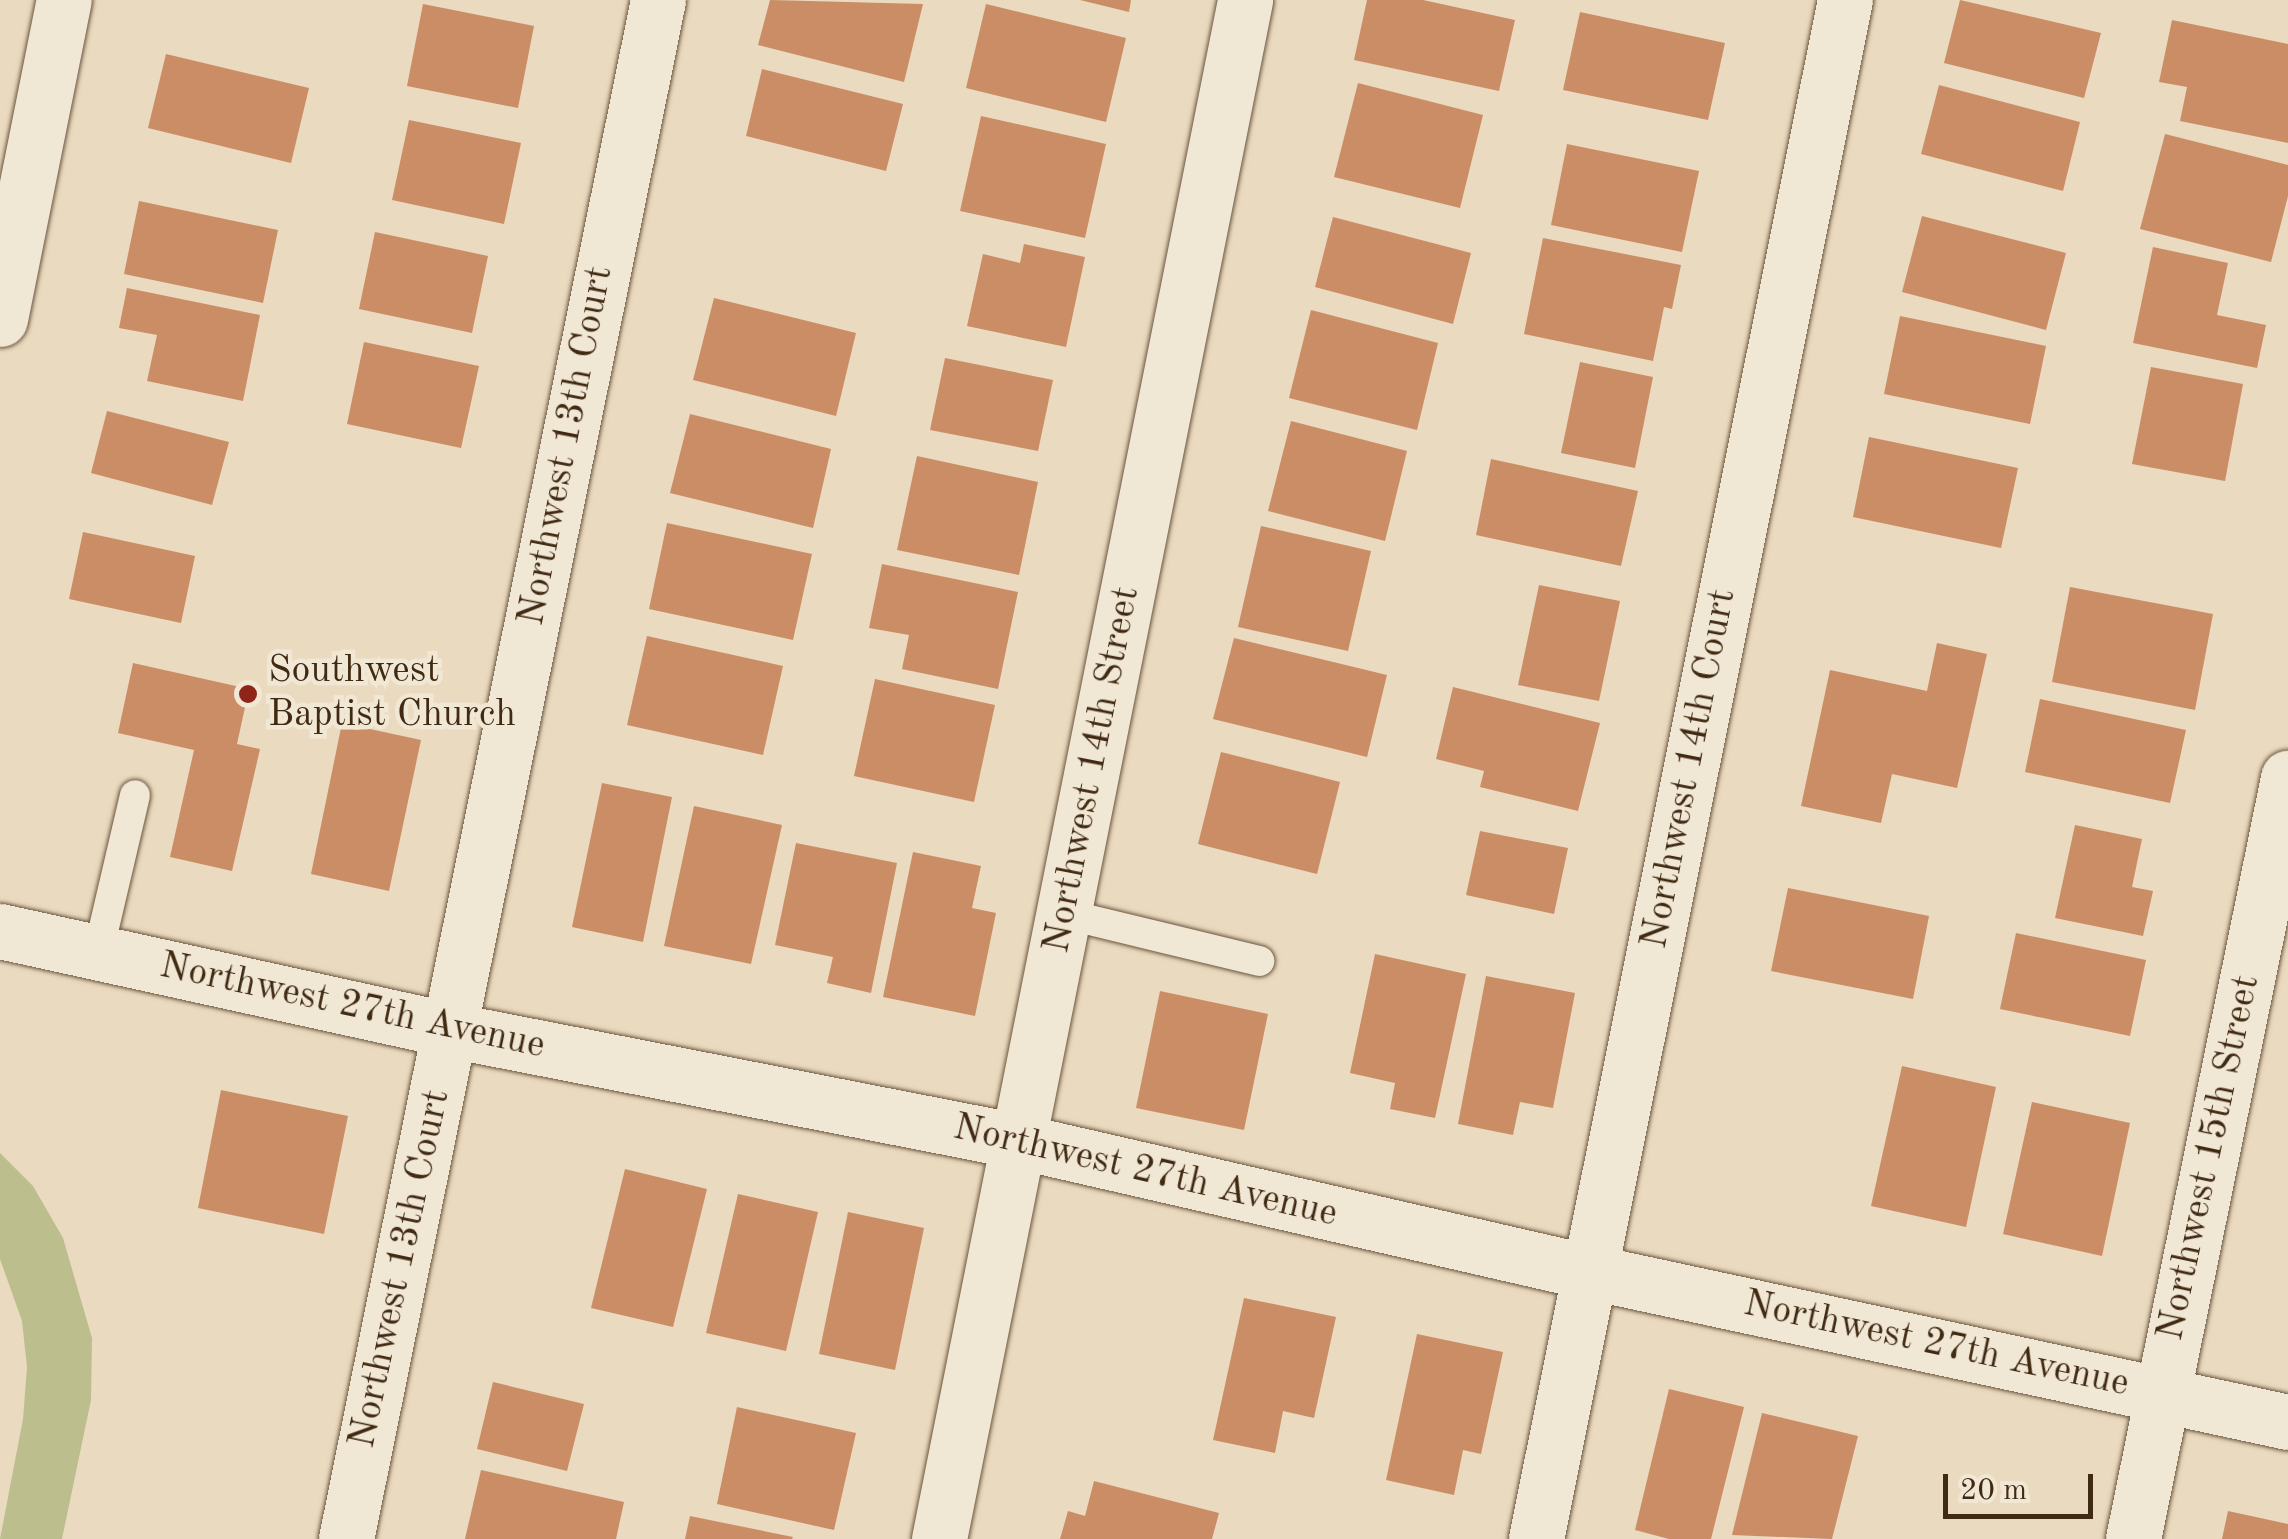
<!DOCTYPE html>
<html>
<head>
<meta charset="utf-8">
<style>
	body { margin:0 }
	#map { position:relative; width:2288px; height:1539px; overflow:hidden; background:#eadabf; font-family:"Old Standard TT",serif }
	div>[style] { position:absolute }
	.green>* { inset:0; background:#bcbe8e }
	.building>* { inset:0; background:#cb8d66 }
	.roads { filter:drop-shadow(0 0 2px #6a563e) drop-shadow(0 0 2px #6a563e) }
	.service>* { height:30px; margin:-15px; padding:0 15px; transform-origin:15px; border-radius:15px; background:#f1e7d5 }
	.minor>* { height:55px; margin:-27.5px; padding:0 27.5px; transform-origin:27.5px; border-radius:27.5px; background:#f1e7d5 }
	.tertiary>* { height:55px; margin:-27.5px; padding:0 27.5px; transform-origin:27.5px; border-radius:27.5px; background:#f1e7d5 }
	.dots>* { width:28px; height:28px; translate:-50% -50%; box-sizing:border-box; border:5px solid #f1e7d5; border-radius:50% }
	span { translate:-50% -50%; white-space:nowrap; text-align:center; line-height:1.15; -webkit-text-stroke:9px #f1e7d5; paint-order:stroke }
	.street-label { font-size:38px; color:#402a13 }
	.poi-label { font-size:38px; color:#402a13 }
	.left { translate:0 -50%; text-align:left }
	.scale { position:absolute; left:1943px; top:1474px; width:150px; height:45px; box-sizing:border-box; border:5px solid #402a13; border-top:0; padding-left:12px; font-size:30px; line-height:35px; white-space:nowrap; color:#402a13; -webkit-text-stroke:8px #f1e7d5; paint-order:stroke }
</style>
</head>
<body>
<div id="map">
	<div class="green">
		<div style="clip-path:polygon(0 1153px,33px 1186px,63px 1238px,92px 1338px,91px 1400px,62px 1539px,0 1539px,23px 1419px,27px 1367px,22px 1321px,0 1259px)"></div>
	</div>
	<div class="building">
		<div style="clip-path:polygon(770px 0,923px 4px,904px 82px,758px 45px)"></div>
		<div style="clip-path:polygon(1080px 0,1131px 0,1129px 12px)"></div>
		<div style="clip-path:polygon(1367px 0,1423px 0,1515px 20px,1499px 91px,1354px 60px)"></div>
		<div style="clip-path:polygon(1960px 0,2101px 33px,2084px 98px,1944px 63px)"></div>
		<div style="clip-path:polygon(423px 4px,534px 26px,518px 108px,407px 86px)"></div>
		<div style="clip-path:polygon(986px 4px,1126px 38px,1106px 122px,966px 88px)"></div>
		<div style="clip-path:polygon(1580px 12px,1725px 43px,1708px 120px,1563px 90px)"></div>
		<div style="clip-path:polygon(2172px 20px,2288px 44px,2288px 143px,2180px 121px,2187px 87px,2159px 82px)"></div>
		<div style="clip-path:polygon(166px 54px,309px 88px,291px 163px,148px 128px)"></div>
		<div style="clip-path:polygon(762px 69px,903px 104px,886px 171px,746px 136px)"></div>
		<div style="clip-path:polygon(1358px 83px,1483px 115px,1460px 208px,1334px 177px)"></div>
		<div style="clip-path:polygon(1939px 85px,2080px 122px,2063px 191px,1921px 154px)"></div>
		<div style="clip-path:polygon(981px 116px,1106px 144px,1085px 238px,960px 211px)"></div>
		<div style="clip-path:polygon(409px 120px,521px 143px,504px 224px,392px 200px)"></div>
		<div style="clip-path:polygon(2165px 134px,2288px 165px,2288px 196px,2271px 262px,2140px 229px)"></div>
		<div style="clip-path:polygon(1567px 144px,1699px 171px,1682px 252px,1551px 225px)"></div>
		<div style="clip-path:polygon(139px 201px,278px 230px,263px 303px,124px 274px)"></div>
		<div style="clip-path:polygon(1922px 216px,2066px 253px,2046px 330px,1902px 292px)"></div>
		<div style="clip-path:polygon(1333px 217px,1471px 253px,1453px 324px,1315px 287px)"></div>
		<div style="clip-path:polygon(375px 232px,488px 256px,472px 333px,359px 309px)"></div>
		<div style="clip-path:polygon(1543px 238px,1681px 265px,1672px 309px,1664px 307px,1653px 361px,1524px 334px)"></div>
		<div style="clip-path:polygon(1024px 244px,1085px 257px,1066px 347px,967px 326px,983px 254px,1020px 263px)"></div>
		<div style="clip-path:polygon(2153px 247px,2228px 263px,2217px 315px,2266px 325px,2257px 368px,2133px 343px)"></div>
		<div style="clip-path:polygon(127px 288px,260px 315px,243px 401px,147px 381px,157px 335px,119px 328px)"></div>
		<div style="clip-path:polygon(714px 298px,856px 333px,836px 416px,693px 380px)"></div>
		<div style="clip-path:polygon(1311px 310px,1438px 343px,1417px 430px,1289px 398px)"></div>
		<div style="clip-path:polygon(1900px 316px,2046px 346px,2030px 424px,1884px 394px)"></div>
		<div style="clip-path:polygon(364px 342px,479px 366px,461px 448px,347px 424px)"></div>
		<div style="clip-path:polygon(945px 358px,1053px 380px,1038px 451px,930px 430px)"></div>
		<div style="clip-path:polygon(1580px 362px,1653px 377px,1635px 468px,1561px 453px)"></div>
		<div style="clip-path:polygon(2151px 367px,2243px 384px,2225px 481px,2132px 464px)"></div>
		<div style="clip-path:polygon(107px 411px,229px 442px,212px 505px,91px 473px)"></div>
		<div style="clip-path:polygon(690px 414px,831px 449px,813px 528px,670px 493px)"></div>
		<div style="clip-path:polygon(1291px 421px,1407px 451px,1385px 541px,1268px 511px)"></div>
		<div style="clip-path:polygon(1869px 437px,2018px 468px,2001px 548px,1853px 517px)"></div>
		<div style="clip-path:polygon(917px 456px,1038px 482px,1019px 575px,897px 550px)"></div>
		<div style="clip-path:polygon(1491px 459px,1638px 491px,1621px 566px,1476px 535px)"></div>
		<div style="clip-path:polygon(667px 523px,812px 554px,793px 640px,649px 609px)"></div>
		<div style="clip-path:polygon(1261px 526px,1371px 551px,1348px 651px,1238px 627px)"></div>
		<div style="clip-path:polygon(83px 532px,195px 556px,181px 623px,69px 599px)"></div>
		<div style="clip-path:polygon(882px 564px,1018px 592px,998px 689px,902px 669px,909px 635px,869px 628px)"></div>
		<div style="clip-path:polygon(1539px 585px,1620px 601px,1599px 701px,1518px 685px)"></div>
		<div style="clip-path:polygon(2070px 587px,2213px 614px,2195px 710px,2052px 682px)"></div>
		<div style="clip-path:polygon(647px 636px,783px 666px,763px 755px,627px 725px)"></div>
		<div style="clip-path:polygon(1234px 638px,1387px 675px,1367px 757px,1213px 719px)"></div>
		<div style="clip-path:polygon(1937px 643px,1987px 654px,1957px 788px,1892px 774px,1881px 823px,1801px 806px,1830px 670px,1927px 691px)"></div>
		<div style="clip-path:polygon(133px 663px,249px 689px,237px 744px,260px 749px,232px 871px,170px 857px,194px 750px,118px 733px)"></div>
		<div style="clip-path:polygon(875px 679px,995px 705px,974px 802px,854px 776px)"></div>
		<div style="clip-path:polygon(1453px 687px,1600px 723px,1578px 811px,1480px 787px,1484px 771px,1436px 759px)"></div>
		<div style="clip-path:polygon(2040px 699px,2186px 730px,2170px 803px,2025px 772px)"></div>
		<div style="clip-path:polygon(342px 723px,421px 740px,389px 891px,311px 874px)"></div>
		<div style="clip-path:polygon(1221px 752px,1340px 782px,1317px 874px,1198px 844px)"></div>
		<div style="clip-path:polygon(602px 783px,672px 797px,643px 942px,572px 927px)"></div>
		<div style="clip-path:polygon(694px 806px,782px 825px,751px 964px,664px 946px)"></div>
		<div style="clip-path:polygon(2075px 825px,2142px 839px,2132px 887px,2153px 891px,2143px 936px,2055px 918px)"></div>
		<div style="clip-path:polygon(1480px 831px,1568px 848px,1554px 914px,1466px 895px)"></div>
		<div style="clip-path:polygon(796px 843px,897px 863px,871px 993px,827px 983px,833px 957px,775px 945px)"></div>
		<div style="clip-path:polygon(913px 852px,981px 866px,972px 908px,996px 913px,975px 1016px,883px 997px)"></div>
		<div style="clip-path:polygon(1788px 888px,1929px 916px,1913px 999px,1771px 971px)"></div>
		<div style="clip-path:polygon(2016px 933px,2146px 960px,2130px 1036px,2000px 1009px)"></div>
		<div style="clip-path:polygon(1375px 954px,1466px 974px,1435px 1118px,1390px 1109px,1395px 1083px,1350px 1073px)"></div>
		<div style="clip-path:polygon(1486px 976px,1575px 993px,1553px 1108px,1520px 1102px,1513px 1135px,1458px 1124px)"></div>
		<div style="clip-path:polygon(1160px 991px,1268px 1014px,1244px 1130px,1136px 1108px)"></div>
		<div style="clip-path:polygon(1902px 1066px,1996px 1087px,1966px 1227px,1871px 1206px)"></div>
		<div style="clip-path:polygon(221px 1090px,348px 1116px,324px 1234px,198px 1208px)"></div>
		<div style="clip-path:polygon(2032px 1102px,2130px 1123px,2102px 1256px,2003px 1234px)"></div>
		<div style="clip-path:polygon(625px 1169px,707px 1189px,673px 1327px,591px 1308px)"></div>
		<div style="clip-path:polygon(738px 1194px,818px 1212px,786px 1351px,706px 1333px)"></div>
		<div style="clip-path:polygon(848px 1212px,924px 1228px,895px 1370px,819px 1354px)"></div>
		<div style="clip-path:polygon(1244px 1298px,1336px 1317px,1314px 1418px,1283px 1411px,1275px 1453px,1213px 1440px)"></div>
		<div style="clip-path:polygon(1417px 1334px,1503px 1352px,1481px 1454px,1463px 1450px,1454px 1495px,1386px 1480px)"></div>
		<div style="clip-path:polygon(493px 1382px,584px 1404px,567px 1471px,477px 1449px)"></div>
		<div style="clip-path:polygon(1669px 1389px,1744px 1407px,1711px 1539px,1669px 1539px,1635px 1530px)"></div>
		<div style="clip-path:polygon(737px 1407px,856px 1433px,834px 1530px,717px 1504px)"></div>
		<div style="clip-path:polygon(1762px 1413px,1858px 1436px,1832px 1539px,1732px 1535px)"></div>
		<div style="clip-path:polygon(481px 1470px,624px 1502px,616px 1539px,465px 1539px)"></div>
		<div style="clip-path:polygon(1094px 1481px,1219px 1513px,1212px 1539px,1060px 1539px,1068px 1511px,1085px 1516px)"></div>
		<div style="clip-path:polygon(2228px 1511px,2288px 1524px,2288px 1539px,2222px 1539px)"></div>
		<div style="clip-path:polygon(690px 1516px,793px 1537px,792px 1539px,685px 1539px)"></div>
	</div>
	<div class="roads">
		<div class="service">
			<div style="left:1065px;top:914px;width:200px;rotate:13.6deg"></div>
			<div style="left:98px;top:953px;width:162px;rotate:-76.8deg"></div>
		</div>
		<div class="minor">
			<div style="left:0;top:319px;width:325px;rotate:-78.7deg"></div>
			<div style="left:346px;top:1539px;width:1570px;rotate:-78.54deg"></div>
			<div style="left:939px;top:1539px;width:1569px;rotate:-78.75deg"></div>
			<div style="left:1536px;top:1539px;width:1570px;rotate:-78.65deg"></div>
			<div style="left:2133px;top:1539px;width:777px;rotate:-78.49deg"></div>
		</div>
		<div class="tertiary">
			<div style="left:0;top:931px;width:461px;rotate:12.4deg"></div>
			<div style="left:450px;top:1030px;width:579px;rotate:11.06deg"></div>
			<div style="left:1018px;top:1141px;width:550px;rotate:12.92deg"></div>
			<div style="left:1554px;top:1264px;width:751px;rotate:12.15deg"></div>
		</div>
	</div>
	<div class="dots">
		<div style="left:248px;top:694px;background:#8f2418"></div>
	</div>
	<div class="street-label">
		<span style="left:567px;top:446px;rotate:-79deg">Northwest 13th Court</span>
		<span style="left:1690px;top:769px;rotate:-79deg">Northwest 14th Court</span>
		<span style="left:1093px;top:770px;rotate:-79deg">Northwest 14th Street</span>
		<span style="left:352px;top:1007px;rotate:12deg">Northwest 27th Avenue</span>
		<span style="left:2210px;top:1158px;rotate:-78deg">Northwest 15th Street</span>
		<span style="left:1145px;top:1172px;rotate:13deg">Northwest 27th Avenue</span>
		<span style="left:401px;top:1269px;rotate:-78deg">Northwest 13th Court</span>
		<span style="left:1936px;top:1345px;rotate:12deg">Northwest 27th Avenue</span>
	</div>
	<div class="poi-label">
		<span class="left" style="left:268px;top:694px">Southwest<br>Baptist Church</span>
	</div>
	<div class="scale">20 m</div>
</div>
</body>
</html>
